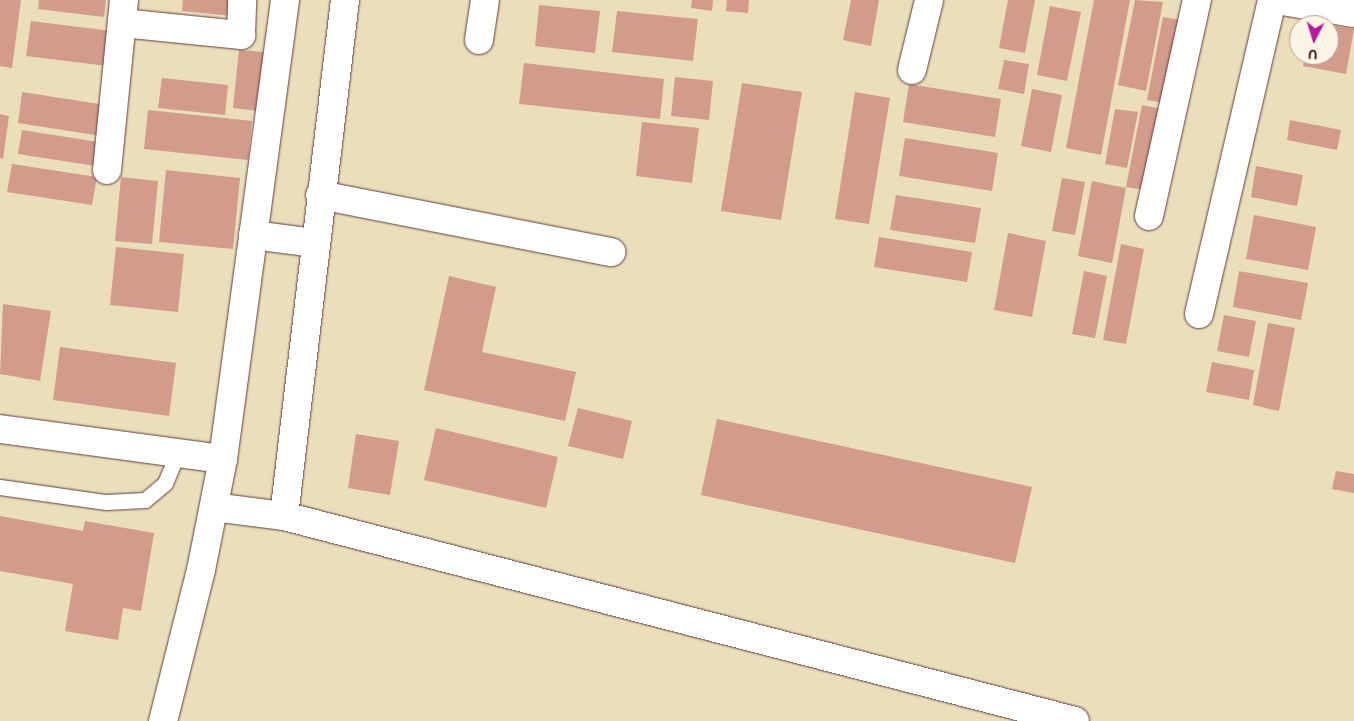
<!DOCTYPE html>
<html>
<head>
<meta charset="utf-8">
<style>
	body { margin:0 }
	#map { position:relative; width:1354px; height:721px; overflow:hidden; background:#eadfba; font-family:Itim,sans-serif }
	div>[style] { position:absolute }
	.building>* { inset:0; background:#d39b8b }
	.roads { filter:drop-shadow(0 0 1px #623c40) drop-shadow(0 0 1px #623c40) }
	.service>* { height:15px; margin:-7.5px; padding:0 7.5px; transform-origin:7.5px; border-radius:7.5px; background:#fff }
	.minor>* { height:28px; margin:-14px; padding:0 14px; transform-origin:14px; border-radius:14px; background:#fff }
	span { translate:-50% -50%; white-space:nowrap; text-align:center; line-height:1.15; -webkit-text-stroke:4.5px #fcf5e5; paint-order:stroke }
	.north { position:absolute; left:1289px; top:15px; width:50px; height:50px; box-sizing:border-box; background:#fcf5e5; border:1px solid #b59f9b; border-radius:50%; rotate:185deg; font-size:14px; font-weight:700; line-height:20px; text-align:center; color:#4a1f2b }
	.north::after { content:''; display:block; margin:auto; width:18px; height:22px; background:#b5179e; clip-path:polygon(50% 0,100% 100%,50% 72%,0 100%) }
</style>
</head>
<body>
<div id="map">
	<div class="building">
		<div style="clip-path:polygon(0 0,21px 0,12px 68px,0 66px)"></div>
		<div style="clip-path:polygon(39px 0,106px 0,104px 17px,38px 9px)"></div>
		<div style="clip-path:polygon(183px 0,235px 0,233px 16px,182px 11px)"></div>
		<div style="clip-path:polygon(692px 0,713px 0,712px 11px,691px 8px)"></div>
		<div style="clip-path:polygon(727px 0,749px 0,748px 13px,726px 11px)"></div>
		<div style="clip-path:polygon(851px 0,879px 0,871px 46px,843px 40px)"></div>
		<div style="clip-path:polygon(1008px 0,1035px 0,1025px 53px,999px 48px)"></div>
		<div style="clip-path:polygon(1094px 0,1130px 0,1101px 155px,1066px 148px)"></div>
		<div style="clip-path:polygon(1135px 0,1163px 2px,1146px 91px,1118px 85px)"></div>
		<div style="clip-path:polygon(539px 5px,600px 11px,595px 53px,535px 46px)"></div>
		<div style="clip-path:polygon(1050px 6px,1081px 12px,1067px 81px,1037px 75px)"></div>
		<div style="clip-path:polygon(617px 11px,698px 19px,693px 61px,612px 52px)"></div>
		<div style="clip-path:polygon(1163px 17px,1187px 21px,1171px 104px,1147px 100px)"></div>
		<div style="clip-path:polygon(31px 21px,112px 31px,107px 66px,26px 56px)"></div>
		<div style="clip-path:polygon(1329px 25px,1354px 29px,1346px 74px,1303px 66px,1305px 55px,1329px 55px)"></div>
		<div style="clip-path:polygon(239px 50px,265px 52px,258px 111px,233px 108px)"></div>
		<div style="clip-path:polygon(1004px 60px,1029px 64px,1024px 94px,998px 89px)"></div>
		<div style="clip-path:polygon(524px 63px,664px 79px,660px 119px,519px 104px)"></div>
		<div style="clip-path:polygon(675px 77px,713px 81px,709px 120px,671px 116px)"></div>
		<div style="clip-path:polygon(162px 78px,228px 85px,225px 115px,158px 108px)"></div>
		<div style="clip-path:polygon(742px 83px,802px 92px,781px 220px,721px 211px)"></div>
		<div style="clip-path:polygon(909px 84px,1001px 99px,995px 137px,903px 122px)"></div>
		<div style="clip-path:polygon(1032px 89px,1062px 95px,1051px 152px,1021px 146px)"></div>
		<div style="clip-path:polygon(22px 92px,106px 105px,101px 136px,18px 123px)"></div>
		<div style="clip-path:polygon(855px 92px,890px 98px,869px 224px,835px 219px)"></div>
		<div style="clip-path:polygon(1142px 105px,1166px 110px,1151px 191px,1126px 187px)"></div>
		<div style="clip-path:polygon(1115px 109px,1138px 112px,1127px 168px,1105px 164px)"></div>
		<div style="clip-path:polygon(148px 110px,252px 121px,248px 160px,144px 149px)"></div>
		<div style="clip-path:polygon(0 114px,9px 116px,3px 159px,0 158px)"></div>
		<div style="clip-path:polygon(1290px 120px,1341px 130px,1337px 150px,1287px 140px)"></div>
		<div style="clip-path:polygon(642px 122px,699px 128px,692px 183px,636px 176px)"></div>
		<div style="clip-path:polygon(22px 130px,98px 142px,95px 166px,18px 154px)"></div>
		<div style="clip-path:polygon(905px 138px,998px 153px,992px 191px,899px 176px)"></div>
		<div style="clip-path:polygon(12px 164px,97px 177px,92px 205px,7px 192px)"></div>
		<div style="clip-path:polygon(1256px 166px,1303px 175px,1297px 206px,1251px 197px)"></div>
		<div style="clip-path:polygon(166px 170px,240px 178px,233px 249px,159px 242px)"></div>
		<div style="clip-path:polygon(121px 177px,158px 181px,152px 244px,115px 241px)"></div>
		<div style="clip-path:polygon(1062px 178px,1085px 182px,1075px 235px,1052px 231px)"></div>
		<div style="clip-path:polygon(1092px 181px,1126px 188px,1112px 263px,1078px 256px)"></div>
		<div style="clip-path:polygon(896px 195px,981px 208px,975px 243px,890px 230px)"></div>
		<div style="clip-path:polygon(1254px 215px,1316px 227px,1308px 270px,1246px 259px)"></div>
		<div style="clip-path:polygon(1008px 233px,1046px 241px,1032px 317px,994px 310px)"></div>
		<div style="clip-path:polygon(879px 237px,972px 252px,967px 282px,874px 267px)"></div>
		<div style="clip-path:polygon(1121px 244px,1144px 249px,1126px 344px,1103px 340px)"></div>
		<div style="clip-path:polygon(116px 247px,184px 254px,178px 312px,110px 305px)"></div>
		<div style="clip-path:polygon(1084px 271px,1107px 276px,1095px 338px,1072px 334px)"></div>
		<div style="clip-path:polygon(1239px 271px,1308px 283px,1301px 320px,1233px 307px)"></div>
		<div style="clip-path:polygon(449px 276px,496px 287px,482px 352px,576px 372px,565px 421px,424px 390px)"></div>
		<div style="clip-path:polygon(3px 304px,51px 311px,40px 381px,0 374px)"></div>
		<div style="clip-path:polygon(1224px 315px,1256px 321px,1249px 357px,1217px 351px)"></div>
		<div style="clip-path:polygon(1268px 323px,1295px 328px,1279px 411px,1253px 405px)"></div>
		<div style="clip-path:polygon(60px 347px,176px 363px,169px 416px,53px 400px)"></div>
		<div style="clip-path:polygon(1212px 362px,1254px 370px,1249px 400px,1206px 392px)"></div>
		<div style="clip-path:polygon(578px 408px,632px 421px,623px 459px,568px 446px)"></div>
		<div style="clip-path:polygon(717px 419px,1032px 487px,1015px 563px,701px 495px)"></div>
		<div style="clip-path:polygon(436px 428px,558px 457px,546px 508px,424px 480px)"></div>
		<div style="clip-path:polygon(356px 434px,399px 441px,390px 495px,348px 488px)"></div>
		<div style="clip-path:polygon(1336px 471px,1354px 474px,1354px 493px,1332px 489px)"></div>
		<div style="clip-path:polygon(0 516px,83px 531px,85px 521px,154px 533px,141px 611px,123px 608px,118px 640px,65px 631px,73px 584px,0 571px)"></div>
	</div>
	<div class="roads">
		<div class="service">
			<div style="left:0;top:487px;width:107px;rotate:8.1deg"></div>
			<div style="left:106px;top:502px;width:39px;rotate:-3deg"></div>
			<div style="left:145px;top:500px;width:26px;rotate:-40deg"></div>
			<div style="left:165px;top:483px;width:33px;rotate:-67deg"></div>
		</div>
		<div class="minor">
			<div style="left:1277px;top:0;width:78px;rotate:9.6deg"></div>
			<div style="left:122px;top:23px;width:120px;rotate:5.8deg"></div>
			<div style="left:241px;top:35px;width:35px;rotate:-88deg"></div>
			<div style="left:479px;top:40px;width:40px;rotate:-81.5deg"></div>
			<div style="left:912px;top:70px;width:72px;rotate:-76.3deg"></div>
			<div style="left:107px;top:170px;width:171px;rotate:-84.3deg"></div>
			<div style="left:320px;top:195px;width:297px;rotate:11.1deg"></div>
			<div style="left:1149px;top:216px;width:221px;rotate:-77.5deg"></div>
			<div style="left:253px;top:235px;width:63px;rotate:7.4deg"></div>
			<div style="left:1199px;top:314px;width:322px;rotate:-76.9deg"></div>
			<div style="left:0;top:429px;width:225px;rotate:7.7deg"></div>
			<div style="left:223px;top:459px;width:113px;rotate:101.2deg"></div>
			<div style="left:201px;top:570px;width:156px;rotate:104.1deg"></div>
			<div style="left:223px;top:459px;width:463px;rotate:-82.3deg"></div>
			<div style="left:214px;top:507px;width:71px;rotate:7.3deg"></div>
			<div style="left:284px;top:516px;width:817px;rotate:14.53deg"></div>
			<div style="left:284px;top:516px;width:520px;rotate:-83.26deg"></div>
		</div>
	</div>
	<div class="north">U</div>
</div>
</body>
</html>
